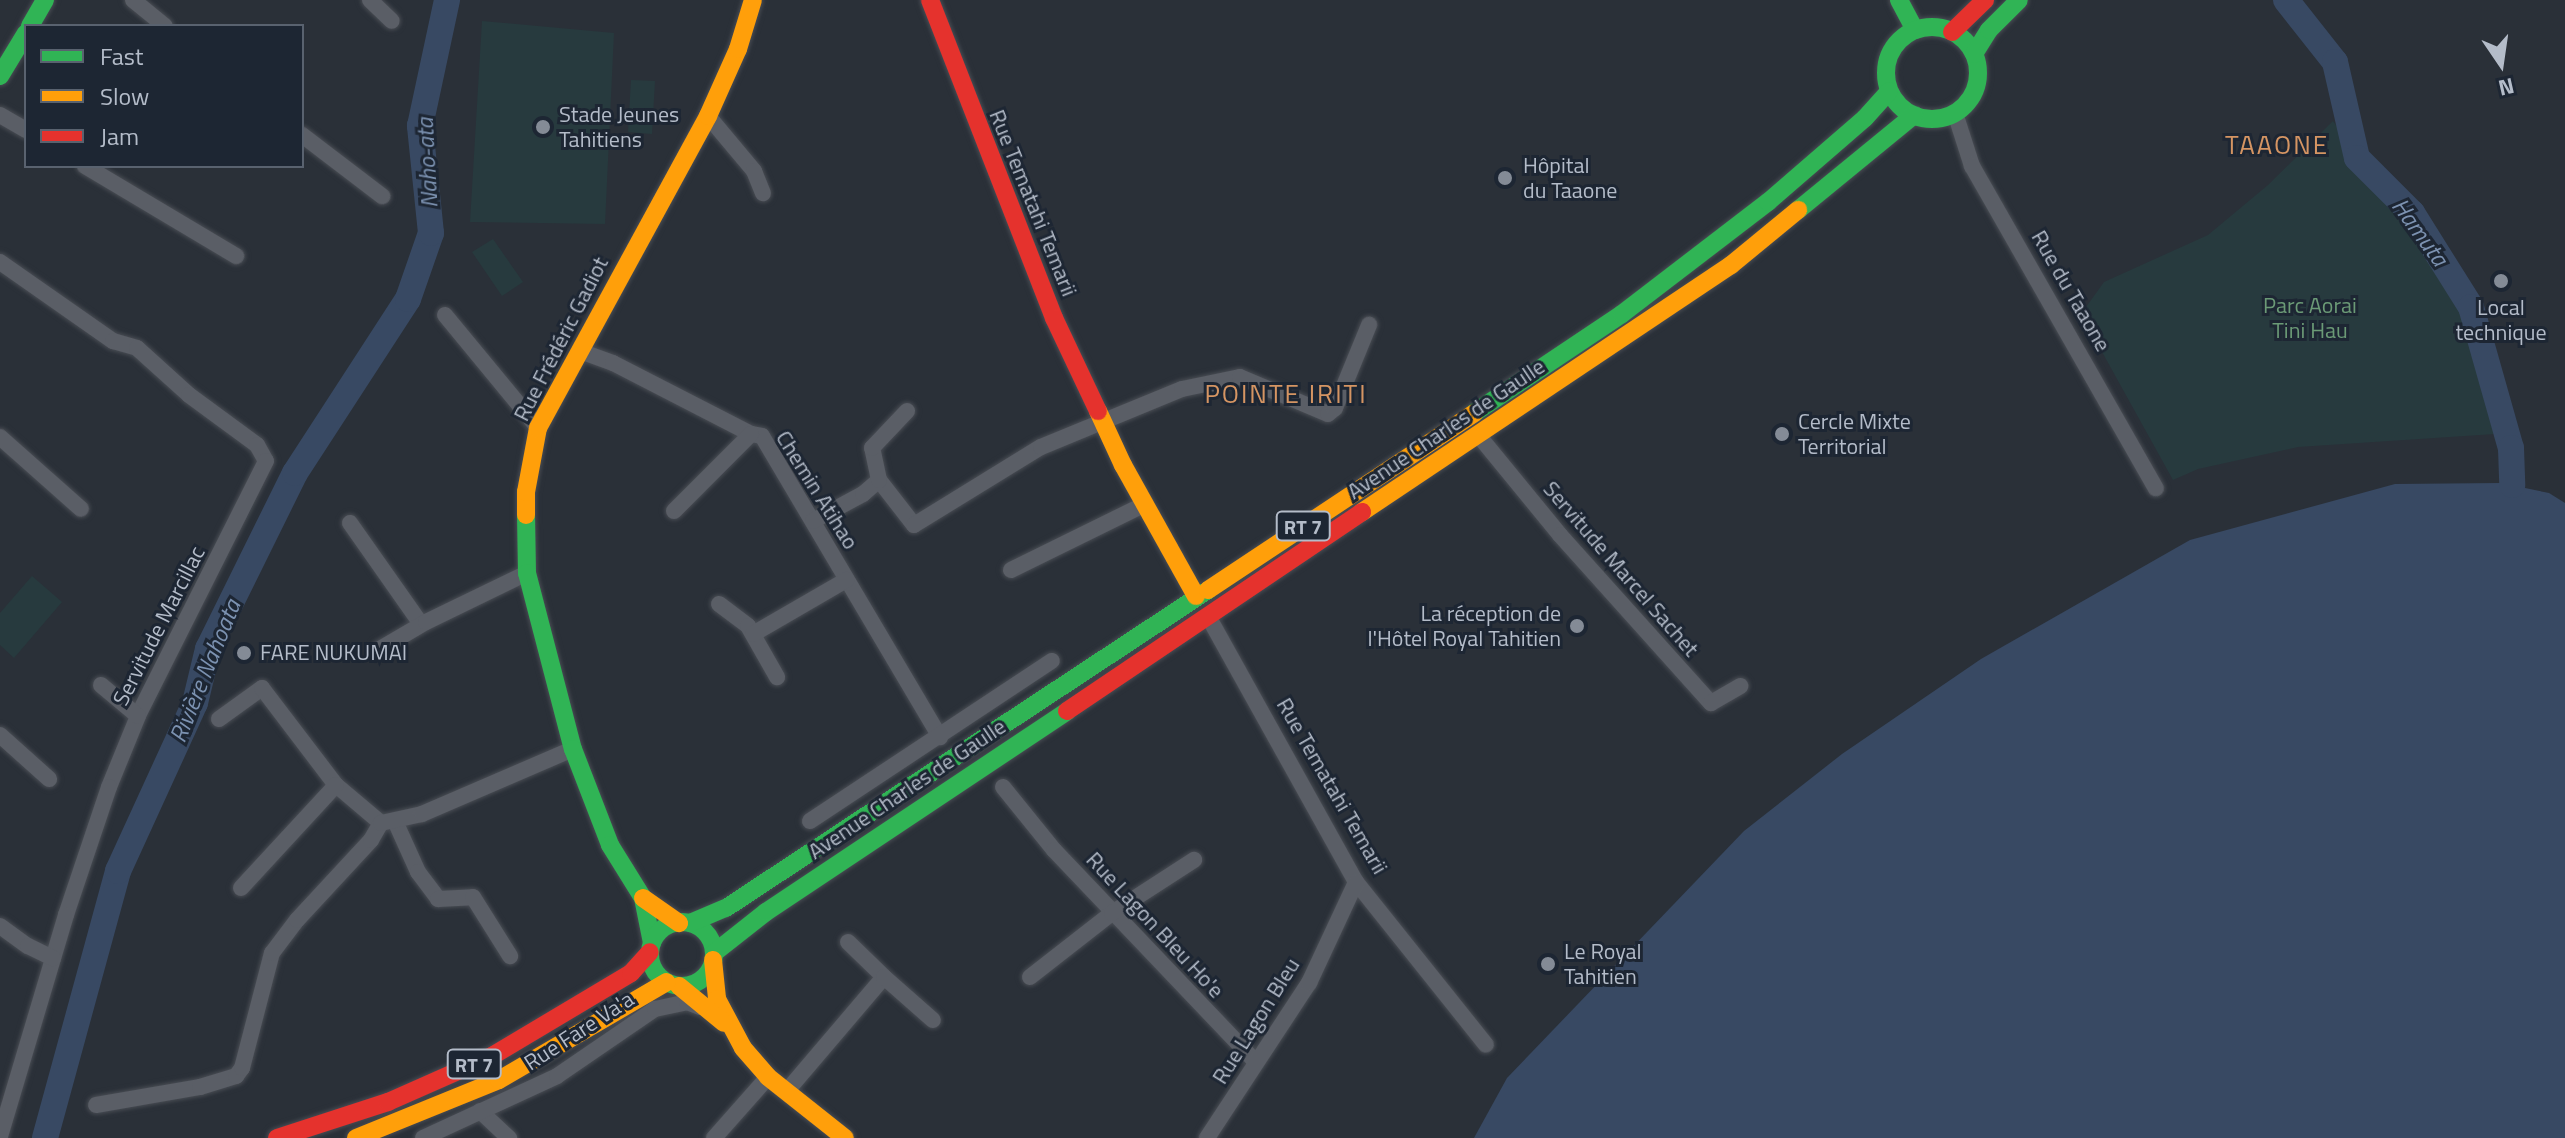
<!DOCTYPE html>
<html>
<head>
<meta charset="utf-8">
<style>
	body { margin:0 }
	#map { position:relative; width:2565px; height:1138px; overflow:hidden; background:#2a3038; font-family:"Titillium Web",sans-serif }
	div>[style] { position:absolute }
	.green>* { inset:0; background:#273a3e }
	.water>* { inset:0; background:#384963 }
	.river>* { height:26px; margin:-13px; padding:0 13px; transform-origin:13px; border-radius:13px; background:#384963 }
	.roads { filter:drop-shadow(0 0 2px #484c53) drop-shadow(0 0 2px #484c53) }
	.street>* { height:16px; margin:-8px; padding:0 8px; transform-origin:8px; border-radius:8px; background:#5a5e66 }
	.fast>* { height:18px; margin:-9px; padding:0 9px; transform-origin:9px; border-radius:9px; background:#30b455 }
	.fast>.ring { margin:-9px; padding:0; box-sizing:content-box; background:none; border:18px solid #30b455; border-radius:50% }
	.slow>* { height:18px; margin:-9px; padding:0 9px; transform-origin:9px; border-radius:9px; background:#ff9f0a }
	.jam>* { height:18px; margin:-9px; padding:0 9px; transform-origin:9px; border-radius:9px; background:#e5322d }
	.dots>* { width:22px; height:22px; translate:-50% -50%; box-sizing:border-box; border:4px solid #1d2633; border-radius:50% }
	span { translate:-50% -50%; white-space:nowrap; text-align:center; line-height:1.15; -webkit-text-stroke:6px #1d2633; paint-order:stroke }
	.shield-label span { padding:2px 6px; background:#1d2633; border:2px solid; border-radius:6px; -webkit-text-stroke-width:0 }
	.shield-label { font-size:20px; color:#b4bcc9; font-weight:700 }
	.poi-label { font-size:22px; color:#b4bcc9 }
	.left { translate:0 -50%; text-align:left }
	.right { translate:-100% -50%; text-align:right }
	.street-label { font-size:22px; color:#b4bcc9 }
	.park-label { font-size:22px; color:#6b9a76 }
	.water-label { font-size:24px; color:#7c92b1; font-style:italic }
	.quarter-label { font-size:26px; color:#d59563; letter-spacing:2px }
	.legend { position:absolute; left:24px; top:24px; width:280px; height:144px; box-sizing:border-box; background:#1d2633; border:2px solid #59626f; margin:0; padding:10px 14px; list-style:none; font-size:24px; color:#b4bcc9 }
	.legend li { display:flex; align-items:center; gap:16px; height:40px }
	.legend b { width:40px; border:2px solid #59626f }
	.north { position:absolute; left:2461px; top:24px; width:80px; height:80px; -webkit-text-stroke:6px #1d2633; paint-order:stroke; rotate:167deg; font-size:22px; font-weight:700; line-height:32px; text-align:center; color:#b4bcc9 }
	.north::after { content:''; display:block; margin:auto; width:28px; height:36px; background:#b4bcc9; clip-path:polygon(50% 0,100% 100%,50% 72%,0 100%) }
</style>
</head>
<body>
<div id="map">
	<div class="green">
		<div style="clip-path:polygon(482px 21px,614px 33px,605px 224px,470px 222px)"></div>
		<div style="clip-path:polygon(631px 80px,655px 81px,652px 134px,628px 132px)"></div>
		<div style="clip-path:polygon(2333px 121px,2478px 331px,2495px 434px,2298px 447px,2198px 469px,2173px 480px,2081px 314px,2104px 282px,2208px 235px,2268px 185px)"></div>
		<div style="clip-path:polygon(493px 239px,523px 282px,502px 296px,472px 252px)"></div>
		<div style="clip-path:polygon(32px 576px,62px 602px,14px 658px,0 645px,0 613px)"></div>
	</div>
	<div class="water">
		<div style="clip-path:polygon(2501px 483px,2549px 493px,2565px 503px,2565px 1138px,1474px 1138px,1507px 1078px,1744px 831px,1842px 754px,1981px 659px,2190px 540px,2395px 484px)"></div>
	</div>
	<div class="river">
		<div style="left:2286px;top:0;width:79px;rotate:51.7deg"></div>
		<div style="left:2335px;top:62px;width:98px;rotate:77.1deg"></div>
		<div style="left:2357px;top:158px;width:78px;rotate:45deg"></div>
		<div style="left:2412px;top:213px;width:111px;rotate:57.9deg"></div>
		<div style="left:2471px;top:307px;width:147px;rotate:74.2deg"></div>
		<div style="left:2511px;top:448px;width:37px;rotate:88deg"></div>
		<div style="left:45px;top:1138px;width:277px;rotate:-74.7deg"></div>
		<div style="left:118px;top:871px;width:185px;rotate:-65.4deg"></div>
		<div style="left:195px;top:703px;width:56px;rotate:-76.5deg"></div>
		<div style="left:208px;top:649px;width:196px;rotate:-63.7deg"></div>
		<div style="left:295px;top:473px;width:207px;rotate:-57deg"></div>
		<div style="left:408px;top:299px;width:70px;rotate:-70.8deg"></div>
		<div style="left:431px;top:233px;width:108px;rotate:-95.9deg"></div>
		<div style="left:420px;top:126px;width:129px;rotate:-77.9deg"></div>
	</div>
	<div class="roads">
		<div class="street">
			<div style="left:133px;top:0;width:41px;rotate:39.1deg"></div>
			<div style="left:370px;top:0;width:30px;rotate:44deg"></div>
			<div style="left:1955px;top:113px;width:56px;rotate:72.2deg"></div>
			<div style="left:1972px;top:166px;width:371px;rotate:60.3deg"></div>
			<div style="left:0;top:115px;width:30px;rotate:30deg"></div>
			<div style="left:708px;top:116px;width:72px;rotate:50.1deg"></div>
			<div style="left:754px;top:171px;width:24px;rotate:68deg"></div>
			<div style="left:302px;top:135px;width:101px;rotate:37.3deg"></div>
			<div style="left:85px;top:166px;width:176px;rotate:30.8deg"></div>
			<div style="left:0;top:262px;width:138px;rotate:35deg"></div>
			<div style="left:113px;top:341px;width:25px;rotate:16deg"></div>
			<div style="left:137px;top:348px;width:70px;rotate:42.1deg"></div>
			<div style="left:189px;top:395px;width:84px;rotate:36.3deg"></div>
			<div style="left:257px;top:445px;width:18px;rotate:61deg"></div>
			<div style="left:266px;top:461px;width:285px;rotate:116.7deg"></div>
			<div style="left:138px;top:716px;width:77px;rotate:112.2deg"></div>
			<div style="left:109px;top:787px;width:135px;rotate:108.6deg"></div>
			<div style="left:66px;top:915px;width:231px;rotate:106.6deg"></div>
			<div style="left:445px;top:315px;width:146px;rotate:50.5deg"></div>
			<div style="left:580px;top:351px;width:35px;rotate:20deg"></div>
			<div style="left:613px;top:363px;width:155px;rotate:27.2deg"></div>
			<div style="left:751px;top:434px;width:11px;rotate:10deg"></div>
			<div style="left:762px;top:436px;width:350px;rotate:59.4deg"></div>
			<div style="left:1479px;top:436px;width:128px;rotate:50.7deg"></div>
			<div style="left:1560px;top:535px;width:226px;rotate:48.1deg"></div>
			<div style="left:1711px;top:703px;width:34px;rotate:-30deg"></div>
			<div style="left:0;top:437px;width:108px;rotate:41.6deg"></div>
			<div style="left:879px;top:480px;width:57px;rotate:52.1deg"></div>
			<div style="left:914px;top:525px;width:149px;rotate:-31.6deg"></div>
			<div style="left:1041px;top:447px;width:152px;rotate:-22.4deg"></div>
			<div style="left:1182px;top:389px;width:59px;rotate:-11.7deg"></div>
			<div style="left:1240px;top:377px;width:95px;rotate:22.8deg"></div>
			<div style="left:1328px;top:414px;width:9px;rotate:-41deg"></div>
			<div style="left:1335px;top:408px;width:90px;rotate:-67.7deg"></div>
			<div style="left:674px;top:511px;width:109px;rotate:-45deg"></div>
			<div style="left:813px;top:521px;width:57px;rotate:-28.4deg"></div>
			<div style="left:863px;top:494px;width:21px;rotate:-41deg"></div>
			<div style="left:879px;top:480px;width:33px;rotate:-102deg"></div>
			<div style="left:872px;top:448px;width:51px;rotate:-46.6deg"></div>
			<div style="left:350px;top:523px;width:123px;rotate:54.9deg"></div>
			<div style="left:1011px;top:570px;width:149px;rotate:-26.2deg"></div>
			<div style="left:719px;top:604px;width:36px;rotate:37deg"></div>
			<div style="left:748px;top:626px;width:59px;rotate:60.4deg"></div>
			<div style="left:1209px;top:618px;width:302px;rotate:60.9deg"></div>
			<div style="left:1356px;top:882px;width:208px;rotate:51.4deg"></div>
			<div style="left:753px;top:634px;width:108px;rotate:-30.1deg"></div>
			<div style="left:380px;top:649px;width:53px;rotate:-30.4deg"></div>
			<div style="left:426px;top:622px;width:112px;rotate:-25.9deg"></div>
			<div style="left:101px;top:685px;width:48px;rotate:40deg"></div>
			<div style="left:219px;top:719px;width:53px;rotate:-35.8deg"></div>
			<div style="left:262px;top:688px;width:122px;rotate:52.7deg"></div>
			<div style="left:336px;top:785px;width:59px;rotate:40.2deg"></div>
			<div style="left:0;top:735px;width:66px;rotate:41.9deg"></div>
			<div style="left:1003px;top:787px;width:81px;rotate:51deg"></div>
			<div style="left:1054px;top:850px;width:293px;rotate:46.4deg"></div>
			<div style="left:395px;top:821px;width:56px;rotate:65.7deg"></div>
			<div style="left:418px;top:872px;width:34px;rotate:53deg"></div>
			<div style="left:438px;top:899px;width:35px;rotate:-3deg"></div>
			<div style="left:473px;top:897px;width:70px;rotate:57.9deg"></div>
			<div style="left:810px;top:821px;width:290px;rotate:-33.5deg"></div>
			<div style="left:241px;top:888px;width:140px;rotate:-47.3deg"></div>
			<div style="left:0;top:926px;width:34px;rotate:36deg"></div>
			<div style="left:28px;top:946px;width:28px;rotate:26deg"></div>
			<div style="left:848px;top:942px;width:50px;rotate:44.2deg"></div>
			<div style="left:1030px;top:977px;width:104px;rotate:-38deg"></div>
			<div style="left:1112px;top:913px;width:98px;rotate:-32.9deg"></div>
			<div style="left:786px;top:1092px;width:151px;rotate:-49.6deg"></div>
			<div style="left:884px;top:977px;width:65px;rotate:41.3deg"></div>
			<div style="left:96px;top:1105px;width:106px;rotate:-9.8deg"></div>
			<div style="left:200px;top:1087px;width:38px;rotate:-17deg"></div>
			<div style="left:236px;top:1076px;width:10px;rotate:-53deg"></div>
			<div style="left:242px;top:1068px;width:119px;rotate:-75.4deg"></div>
			<div style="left:272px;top:953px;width:41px;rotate:-52.9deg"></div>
			<div style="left:297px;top:920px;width:109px;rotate:-47.2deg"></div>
			<div style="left:371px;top:840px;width:20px;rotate:-60deg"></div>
			<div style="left:381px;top:823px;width:42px;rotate:-12.4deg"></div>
			<div style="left:422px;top:814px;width:164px;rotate:-23.3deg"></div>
			<div style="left:480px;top:1111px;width:40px;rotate:43deg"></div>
			<div style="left:423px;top:1138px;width:148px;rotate:-24.8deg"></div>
			<div style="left:557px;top:1076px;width:119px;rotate:-34.4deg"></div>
			<div style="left:655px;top:1009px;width:33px;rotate:-12deg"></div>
			<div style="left:687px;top:1002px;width:14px;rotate:21deg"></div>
			<div style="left:714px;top:1138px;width:81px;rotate:-48.5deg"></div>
			<div style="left:1207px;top:1138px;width:186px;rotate:-56.7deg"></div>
			<div style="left:1309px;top:983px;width:111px;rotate:-65deg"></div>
		</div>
		<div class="fast">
			<div style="left:1899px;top:0;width:34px;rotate:62deg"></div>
			<div style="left:30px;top:26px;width:30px;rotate:-60deg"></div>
			<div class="ring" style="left:1886px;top:27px;width:74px;height:74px"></div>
			<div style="left:1974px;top:54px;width:28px;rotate:-58deg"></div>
			<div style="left:1989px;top:30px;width:42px;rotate:-45deg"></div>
			<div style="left:0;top:76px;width:50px;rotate:-58.8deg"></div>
			<div style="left:1798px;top:210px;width:150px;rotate:-39.3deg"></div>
			<div style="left:1474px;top:413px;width:178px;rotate:-33.8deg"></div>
			<div style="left:1622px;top:314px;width:184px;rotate:-37.5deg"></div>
			<div style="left:1768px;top:202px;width:128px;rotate:-40.9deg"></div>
			<div style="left:1865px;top:118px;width:36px;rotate:-48deg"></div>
			<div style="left:526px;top:515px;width:58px;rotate:89deg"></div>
			<div style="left:527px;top:573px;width:182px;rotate:75.4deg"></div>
			<div style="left:573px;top:749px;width:103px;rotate:68.9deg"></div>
			<div style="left:610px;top:845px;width:62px;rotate:58.1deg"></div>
			<div style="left:643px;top:898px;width:46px;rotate:78.7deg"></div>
			<div class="ring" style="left:650px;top:922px;width:46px;height:46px"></div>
			<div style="left:690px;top:923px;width:39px;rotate:-23deg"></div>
			<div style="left:726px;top:908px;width:577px;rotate:-33.41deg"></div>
			<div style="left:714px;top:953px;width:66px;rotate:-38.3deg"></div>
			<div style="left:766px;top:912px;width:362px;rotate:-33.7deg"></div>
		</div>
		<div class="slow">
			<div style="left:1098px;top:411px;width:60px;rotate:65.2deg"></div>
			<div style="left:1123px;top:465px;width:150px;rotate:60.9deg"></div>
			<div style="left:1362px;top:512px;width:444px;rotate:-33.8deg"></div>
			<div style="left:1731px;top:265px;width:87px;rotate:-39.4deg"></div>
			<div style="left:526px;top:515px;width:23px;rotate:-90deg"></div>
			<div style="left:526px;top:492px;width:65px;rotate:-79.4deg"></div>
			<div style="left:538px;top:428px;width:355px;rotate:-61.4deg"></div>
			<div style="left:708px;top:116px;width:73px;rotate:-65.9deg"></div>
			<div style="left:738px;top:49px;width:51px;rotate:-73deg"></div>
			<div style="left:1208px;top:590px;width:320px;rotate:-33.6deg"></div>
			<div style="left:643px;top:898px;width:44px;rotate:34.8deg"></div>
			<div style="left:713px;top:960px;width:39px;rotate:84deg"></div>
			<div style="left:717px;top:999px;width:55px;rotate:62deg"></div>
			<div style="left:743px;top:1048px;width:38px;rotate:49deg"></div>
			<div style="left:768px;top:1077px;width:98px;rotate:38.4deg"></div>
			<div style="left:679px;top:986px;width:58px;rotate:39.4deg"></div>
			<div style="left:356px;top:1138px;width:154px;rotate:-22.1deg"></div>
			<div style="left:499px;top:1080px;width:194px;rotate:-30.3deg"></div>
		</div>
		<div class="jam">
			<div style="left:930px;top:0;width:341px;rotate:68.7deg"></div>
			<div style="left:1054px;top:318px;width:103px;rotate:64.7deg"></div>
			<div style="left:1952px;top:32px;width:46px;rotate:-44.1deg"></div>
			<div style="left:1067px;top:711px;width:356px;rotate:-34deg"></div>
			<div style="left:277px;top:1138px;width:117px;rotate:-18deg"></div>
			<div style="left:388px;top:1102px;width:114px;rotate:-23.9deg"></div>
			<div style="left:492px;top:1056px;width:162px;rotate:-30.8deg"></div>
			<div style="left:631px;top:973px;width:28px;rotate:-48deg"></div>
		</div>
	</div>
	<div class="dots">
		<div style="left:543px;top:127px;background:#848b96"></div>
		<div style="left:1505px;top:178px;background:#848b96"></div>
		<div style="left:2501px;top:281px;background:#848b96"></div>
		<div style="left:1782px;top:434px;background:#848b96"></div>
		<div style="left:1577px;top:626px;background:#848b96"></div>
		<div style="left:244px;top:653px;background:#848b96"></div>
		<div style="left:1548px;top:964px;background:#848b96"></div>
	</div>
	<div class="shield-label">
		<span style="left:1303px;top:526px">RT 7</span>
		<span style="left:474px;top:1064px">RT 7</span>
	</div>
	<div class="poi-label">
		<span class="left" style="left:559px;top:127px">Stade Jeunes<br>Tahitiens</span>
		<span class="left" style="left:1523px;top:178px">Hôpital<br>du Taaone</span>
		<span style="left:2501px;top:320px">Local<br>technique</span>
		<span class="left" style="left:1798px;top:434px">Cercle Mixte<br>Territorial</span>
		<span class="right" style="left:1561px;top:626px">La réception de<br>l'Hôtel Royal Tahitien</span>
		<span class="left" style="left:260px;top:653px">FARE NUKUMAI</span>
		<span class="left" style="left:1564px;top:964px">Le Royal<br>Tahitien</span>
	</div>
	<div class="street-label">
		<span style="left:1033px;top:203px;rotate:68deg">Rue Tematahi Temarii</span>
		<span style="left:2071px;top:291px;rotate:60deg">Rue du Taaone</span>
		<span style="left:561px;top:339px;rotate:-63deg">Rue Frédéric Gadiot</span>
		<span style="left:1446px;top:429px;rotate:-34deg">Avenue Charles de Gaulle</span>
		<span style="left:817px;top:490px;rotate:58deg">Chemin Atihao</span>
		<span style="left:1621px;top:569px;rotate:49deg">Servitude Marcel Sachet</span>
		<span style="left:159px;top:626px;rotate:-63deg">Servitude Marcillac</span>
		<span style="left:1332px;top:786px;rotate:60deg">Rue Tematahi Temarii</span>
		<span style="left:907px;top:789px;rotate:-34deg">Avenue Charles de Gaulle</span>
		<span style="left:1155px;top:925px;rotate:47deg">Rue Lagon Bleu Ho'e</span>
		<span style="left:1256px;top:1021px;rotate:-58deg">Rue Lagon Bleu</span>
		<span style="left:579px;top:1031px;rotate:-33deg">Rue Fare Va'a</span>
	</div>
	<div class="park-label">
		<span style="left:2310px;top:318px">Parc Aorai<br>Tini Hau</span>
	</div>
	<div class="water-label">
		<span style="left:427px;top:163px;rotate:-93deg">Naho-ata</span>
		<span style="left:2420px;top:232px;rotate:54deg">Hamuta</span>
		<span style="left:205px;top:671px;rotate:-68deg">Rivière Nahoata</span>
	</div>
	<div class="quarter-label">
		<span style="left:2277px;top:145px">TAAONE</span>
		<span style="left:1286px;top:394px">POINTE IRITI</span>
	</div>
	<ul class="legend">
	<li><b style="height:10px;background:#30b455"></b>Fast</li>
	<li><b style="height:10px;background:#ff9f0a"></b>Slow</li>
	<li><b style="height:10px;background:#e5322d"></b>Jam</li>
	</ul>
	<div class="north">N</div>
</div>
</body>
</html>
